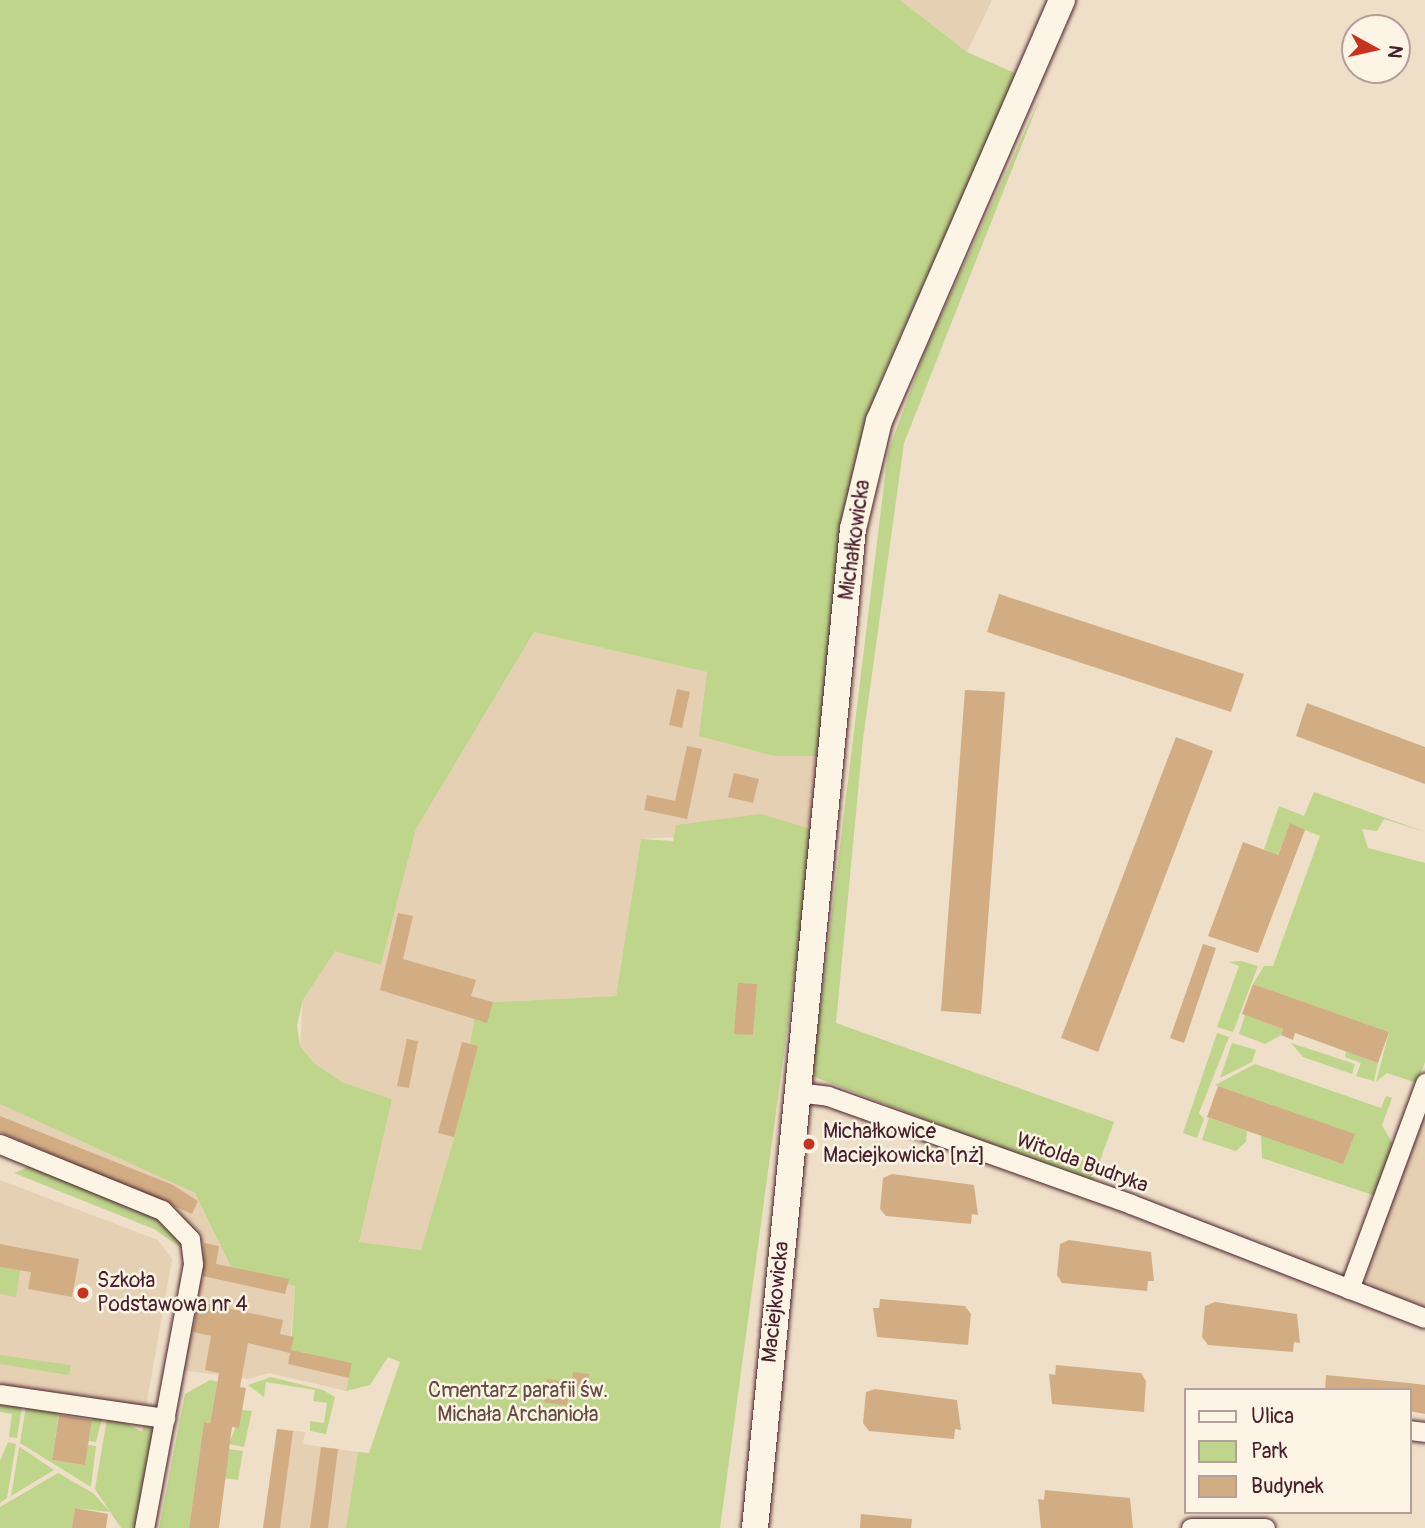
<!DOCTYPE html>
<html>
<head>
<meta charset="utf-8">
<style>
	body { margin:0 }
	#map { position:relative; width:1425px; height:1528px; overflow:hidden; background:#efdfc8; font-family:Pangolin,sans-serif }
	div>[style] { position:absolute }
	.built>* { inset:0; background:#e6d0b4 }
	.green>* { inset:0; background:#bed58b }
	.building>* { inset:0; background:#d2ad84 }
	.roads { filter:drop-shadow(0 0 2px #4a1f2b) drop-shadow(0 0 2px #4a1f2b) }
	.street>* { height:19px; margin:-9.5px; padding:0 9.5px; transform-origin:9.5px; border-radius:9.5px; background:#fcf5e5 }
	.secondary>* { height:26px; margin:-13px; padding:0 13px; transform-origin:13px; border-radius:13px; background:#fcf5e5 }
	.dots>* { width:19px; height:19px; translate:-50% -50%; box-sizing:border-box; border:4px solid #fcf5e5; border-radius:50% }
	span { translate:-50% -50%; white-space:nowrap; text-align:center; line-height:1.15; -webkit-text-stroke:5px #fcf5e5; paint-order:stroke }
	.street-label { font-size:21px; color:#4a1f2b }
	.poi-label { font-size:21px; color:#4a1f2b }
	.left { translate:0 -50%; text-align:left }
	.park-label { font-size:21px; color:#674c43 }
	.legend { position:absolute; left:1184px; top:1388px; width:228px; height:126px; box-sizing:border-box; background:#fcf5e5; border:2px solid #b59f9b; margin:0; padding:9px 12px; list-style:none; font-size:21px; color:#4a1f2b }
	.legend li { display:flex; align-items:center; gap:14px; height:35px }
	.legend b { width:35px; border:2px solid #b59f9b }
	.north { position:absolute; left:1341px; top:14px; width:70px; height:70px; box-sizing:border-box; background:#fcf5e5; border:2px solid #b59f9b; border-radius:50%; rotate:98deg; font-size:19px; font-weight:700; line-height:28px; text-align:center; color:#4a1f2b }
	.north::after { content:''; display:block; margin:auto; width:24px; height:32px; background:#c8321e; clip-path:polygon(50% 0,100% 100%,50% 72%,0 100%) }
</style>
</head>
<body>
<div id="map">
	<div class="built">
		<div style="clip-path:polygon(900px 0,992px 0,967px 52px)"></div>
		<div style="clip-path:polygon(534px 632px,708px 672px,825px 756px,814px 830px,641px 839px,616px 996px,477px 1003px,454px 1138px,421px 1250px,359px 1242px,392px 1099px,342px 1082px,314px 1063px,300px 1046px,303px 1000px,335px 950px,381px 965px,416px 829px)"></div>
		<div style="clip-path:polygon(0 1104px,195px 1193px,231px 1267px,295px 1285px,291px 1336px,352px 1363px,346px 1391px,269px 1373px,248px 1379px,180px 1370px,199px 1244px,0 1138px)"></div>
		<div style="clip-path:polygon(1425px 1109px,1425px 1306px,1373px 1288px,1365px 1279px)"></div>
		<div style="clip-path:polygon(0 1180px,158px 1240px,172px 1259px,146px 1407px,0 1386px)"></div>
		<div style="clip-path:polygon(277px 1429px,305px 1432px,303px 1444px,358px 1452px,347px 1528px,263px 1528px)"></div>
	</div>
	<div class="green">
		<div style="clip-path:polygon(0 0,900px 0,967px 52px,1017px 74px,879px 384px,854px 467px,839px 548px,825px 756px,774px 756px,699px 736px,707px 672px,534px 632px,416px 829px,381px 965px,335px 951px,303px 1000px,297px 1025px,300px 1046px,314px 1063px,342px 1082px,392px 1099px,359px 1242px,421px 1250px,454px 1138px,477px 1003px,616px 996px,641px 839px,673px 841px,676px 825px,761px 814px,814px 830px,720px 1528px,346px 1528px,358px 1452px,369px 1453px,400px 1362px,388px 1357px,370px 1385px,346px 1391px,352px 1363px,291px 1350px,295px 1286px,231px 1267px,195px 1193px,0 1104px)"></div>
		<div style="clip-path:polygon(1041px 96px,904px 443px,863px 739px,836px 1023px,1114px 1122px,1092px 1183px,812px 1076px,888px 452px,927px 346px)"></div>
		<div style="clip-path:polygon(1314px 792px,1425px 832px,1384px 819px,1377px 831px,1362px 829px,1368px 848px,1425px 863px,1425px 1062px,1417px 1083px,1387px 1073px,1376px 1082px,1389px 1032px,1253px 984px,1264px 966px,1273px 966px,1320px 836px,1290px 824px,1277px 856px,1264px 849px,1279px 806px,1304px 816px)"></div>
		<div style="clip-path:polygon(1241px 961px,1258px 966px,1233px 1032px,1217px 1027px,1239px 966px,1229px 962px)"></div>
		<div style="clip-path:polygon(1245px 1015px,1283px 1029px,1281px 1035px,1265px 1044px,1239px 1034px)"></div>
		<div style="clip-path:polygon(1217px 1033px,1229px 1037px,1199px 1113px,1204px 1119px,1197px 1138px,1183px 1133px)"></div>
		<div style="clip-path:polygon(1232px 1043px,1256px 1050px,1252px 1062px,1220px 1078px)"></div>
		<div style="clip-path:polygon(1291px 1043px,1355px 1064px,1352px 1074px,1303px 1057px)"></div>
		<div style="clip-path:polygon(1346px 1051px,1378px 1063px,1374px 1081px,1356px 1076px,1361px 1063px,1345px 1057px)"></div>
		<div style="clip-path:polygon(1255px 1064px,1381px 1108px,1386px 1096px,1392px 1098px,1382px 1125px,1395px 1148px,1376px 1196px,1262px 1158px,1261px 1136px,1354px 1134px,1215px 1085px)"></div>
		<div style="clip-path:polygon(1209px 1118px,1247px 1131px,1246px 1142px,1236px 1151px,1202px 1140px)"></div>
		<div style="clip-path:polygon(31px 1166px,164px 1217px,187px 1252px,154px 1229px,14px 1173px)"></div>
		<div style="clip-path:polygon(0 1267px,20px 1270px,16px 1297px,0 1294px)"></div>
		<div style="clip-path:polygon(0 1355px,71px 1365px,69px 1375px,0 1364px)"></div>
		<div style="clip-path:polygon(271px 1377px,323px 1390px,335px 1397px,326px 1434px,310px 1431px,310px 1421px,324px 1423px,327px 1403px,313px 1401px,315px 1390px,266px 1382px,264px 1397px,248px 1385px)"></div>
		<div style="clip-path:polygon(210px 1380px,243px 1387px,217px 1383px,210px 1423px,204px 1422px,189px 1528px,159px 1528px,185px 1394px)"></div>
		<div style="clip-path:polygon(0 1397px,23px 1400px,17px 1438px,9px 1437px,12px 1414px,0 1412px)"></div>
		<div style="clip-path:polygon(27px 1400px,104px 1411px,96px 1442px,89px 1441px,92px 1418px,59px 1413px,52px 1460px,85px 1465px,88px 1445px,96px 1446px,91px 1487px,20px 1443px)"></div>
		<div style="clip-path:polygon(242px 1410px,252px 1411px,244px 1447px,229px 1444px)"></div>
		<div style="clip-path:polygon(108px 1413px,142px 1432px,145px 1420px,154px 1435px,137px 1528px,121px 1528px,95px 1489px)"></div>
		<div style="clip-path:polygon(8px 1442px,16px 1444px,7px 1498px,0 1503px,0 1461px)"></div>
		<div style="clip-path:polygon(20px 1447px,54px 1470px,11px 1496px,19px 1448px)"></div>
		<div style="clip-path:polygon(228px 1449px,243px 1451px,238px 1480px,223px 1478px)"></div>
		<div style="clip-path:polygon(58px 1473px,93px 1493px,110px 1512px,75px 1508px,72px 1528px,0 1528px,0 1507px)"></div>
	</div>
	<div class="building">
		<div style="clip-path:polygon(999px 594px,1244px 674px,1231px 712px,987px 632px)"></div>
		<div style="clip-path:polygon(677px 689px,690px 692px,682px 728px,669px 725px)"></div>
		<div style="clip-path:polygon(965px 690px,1005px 692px,981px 1014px,941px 1011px)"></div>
		<div style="clip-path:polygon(1307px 703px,1425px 747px,1425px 784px,1296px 736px)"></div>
		<div style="clip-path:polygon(1176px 737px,1213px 751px,1098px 1052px,1061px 1038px)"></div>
		<div style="clip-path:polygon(687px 746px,702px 749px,687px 819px,644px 810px,647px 795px,675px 801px)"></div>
		<div style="clip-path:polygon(734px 773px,759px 779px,753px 803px,728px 797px)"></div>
		<div style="clip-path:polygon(1290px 823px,1305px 830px,1258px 953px,1208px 936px,1243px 842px,1278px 855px)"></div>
		<div style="clip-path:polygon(398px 913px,413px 916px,403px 959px,476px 980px,471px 996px,493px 1002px,487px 1023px,380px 990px)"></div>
		<div style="clip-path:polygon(1203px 944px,1216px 948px,1184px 1043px,1170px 1038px)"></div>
		<div style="clip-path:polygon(738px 983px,757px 984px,753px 1035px,734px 1034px)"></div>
		<div style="clip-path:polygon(1253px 984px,1389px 1032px,1378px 1063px,1295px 1033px,1293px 1040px,1281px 1035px,1283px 1029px,1242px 1014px)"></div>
		<div style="clip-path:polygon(407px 1039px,418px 1041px,409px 1088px,397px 1086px)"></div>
		<div style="clip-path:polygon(462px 1042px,478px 1046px,454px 1137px,438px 1133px)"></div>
		<div style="clip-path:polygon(1218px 1086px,1355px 1134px,1343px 1164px,1207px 1117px)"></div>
		<div style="clip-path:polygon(0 1116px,173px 1185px,198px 1201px,192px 1214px,0 1132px)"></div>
		<div style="clip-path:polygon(892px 1174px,974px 1185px,978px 1215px,972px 1214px,971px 1224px,886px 1216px,880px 1209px,883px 1178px)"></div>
		<div style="clip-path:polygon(1069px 1240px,1151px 1252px,1154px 1281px,1148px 1281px,1147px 1291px,1062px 1283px,1057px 1275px,1060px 1244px)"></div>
		<div style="clip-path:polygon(204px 1243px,219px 1246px,216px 1264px,289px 1279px,285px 1294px,203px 1276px)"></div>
		<div style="clip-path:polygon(0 1244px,79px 1259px,72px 1297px,28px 1289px,31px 1272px,0 1267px)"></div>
		<div style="clip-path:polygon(880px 1299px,965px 1306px,971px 1314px,968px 1345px,877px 1337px,873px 1308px,879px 1308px)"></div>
		<div style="clip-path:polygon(1215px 1302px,1297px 1314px,1300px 1343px,1294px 1342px,1293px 1352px,1208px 1345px,1202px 1337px,1205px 1306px)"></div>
		<div style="clip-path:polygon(209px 1304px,283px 1320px,280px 1334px,294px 1337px,291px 1350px,352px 1363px,349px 1378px,288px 1364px,290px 1353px,248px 1343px,240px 1387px,246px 1388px,239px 1428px,232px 1427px,219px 1528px,189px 1528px,204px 1422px,210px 1423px,219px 1373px,205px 1370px,211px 1336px,193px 1332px,198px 1305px)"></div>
		<div style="clip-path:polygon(1056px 1365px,1141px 1373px,1146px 1381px,1144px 1412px,1052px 1404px,1049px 1374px,1055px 1375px)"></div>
		<div style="clip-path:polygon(573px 1372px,589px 1374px,587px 1390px,571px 1388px)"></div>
		<div style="clip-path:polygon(1326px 1375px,1409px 1383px,1409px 1390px,1325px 1390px)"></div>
		<div style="clip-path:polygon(547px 1379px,571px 1383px,567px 1406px,544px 1402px)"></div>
		<div style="clip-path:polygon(1409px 1383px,1425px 1385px,1425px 1414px,1409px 1411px)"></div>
		<div style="clip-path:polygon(875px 1389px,957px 1400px,961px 1430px,955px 1429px,954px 1439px,869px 1431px,863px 1423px,866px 1392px)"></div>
		<div style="clip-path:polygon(59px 1415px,92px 1420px,85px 1465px,52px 1460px)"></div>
		<div style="clip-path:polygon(277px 1429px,293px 1431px,280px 1528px,263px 1528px)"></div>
		<div style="clip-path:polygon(321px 1447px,338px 1449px,328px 1528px,310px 1528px)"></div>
		<div style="clip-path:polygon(1045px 1490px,1130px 1498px,1133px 1528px,1041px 1528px,1038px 1499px,1044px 1500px)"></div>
		<div style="clip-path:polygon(75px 1508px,108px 1514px,106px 1528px,72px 1528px)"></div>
		<div style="clip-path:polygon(861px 1514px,912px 1519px,911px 1528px,860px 1528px)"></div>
	</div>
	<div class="roads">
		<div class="street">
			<div style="left:797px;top:1092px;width:31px;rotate:7deg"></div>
			<div style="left:828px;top:1096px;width:322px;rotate:19.6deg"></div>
			<div style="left:1131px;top:1204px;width:315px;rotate:21.2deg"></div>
			<div style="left:0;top:1144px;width:175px;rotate:22.2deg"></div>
			<div style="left:162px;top:1210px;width:40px;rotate:46deg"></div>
			<div style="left:190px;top:1239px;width:25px;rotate:83deg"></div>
			<div style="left:193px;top:1264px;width:269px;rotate:100.5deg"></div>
			<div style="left:1349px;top:1289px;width:220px;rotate:-69.7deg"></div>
			<div style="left:0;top:1394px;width:167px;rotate:8.3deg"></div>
			<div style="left:1409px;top:1430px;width:16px;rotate:7deg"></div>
			<div style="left:1191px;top:1528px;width:74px"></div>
		</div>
		<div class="secondary">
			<div style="left:755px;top:1528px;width:1004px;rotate:-84.4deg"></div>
			<div style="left:853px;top:529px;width:111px;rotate:-76.5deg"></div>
			<div style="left:879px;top:421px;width:459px;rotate:-66.5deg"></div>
		</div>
	</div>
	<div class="dots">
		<div style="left:809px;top:1144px;background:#c8321e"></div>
		<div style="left:83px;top:1293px;background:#c8321e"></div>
	</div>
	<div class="street-label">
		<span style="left:855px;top:540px;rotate:-82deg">Michałkowicka</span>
		<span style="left:1082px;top:1163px;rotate:20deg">Witolda Budryka</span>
		<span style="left:776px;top:1302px;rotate:-84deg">Maciejkowicka</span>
	</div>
	<div class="poi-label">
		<span class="left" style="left:823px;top:1144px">Michałkowice<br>Maciejkowicka [nż]</span>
		<span class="left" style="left:97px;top:1293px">Szkoła<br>Podstawowa nr 4</span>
	</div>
	<div class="park-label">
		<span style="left:518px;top:1403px">Cmentarz parafii św.<br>Michała Archanioła</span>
	</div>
	<ul class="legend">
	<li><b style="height:9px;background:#fcf5e5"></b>Ulica</li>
	<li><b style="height:19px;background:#bed58b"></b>Park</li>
	<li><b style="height:19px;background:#d2ad84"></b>Budynek</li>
	</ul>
	<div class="north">N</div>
</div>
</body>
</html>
